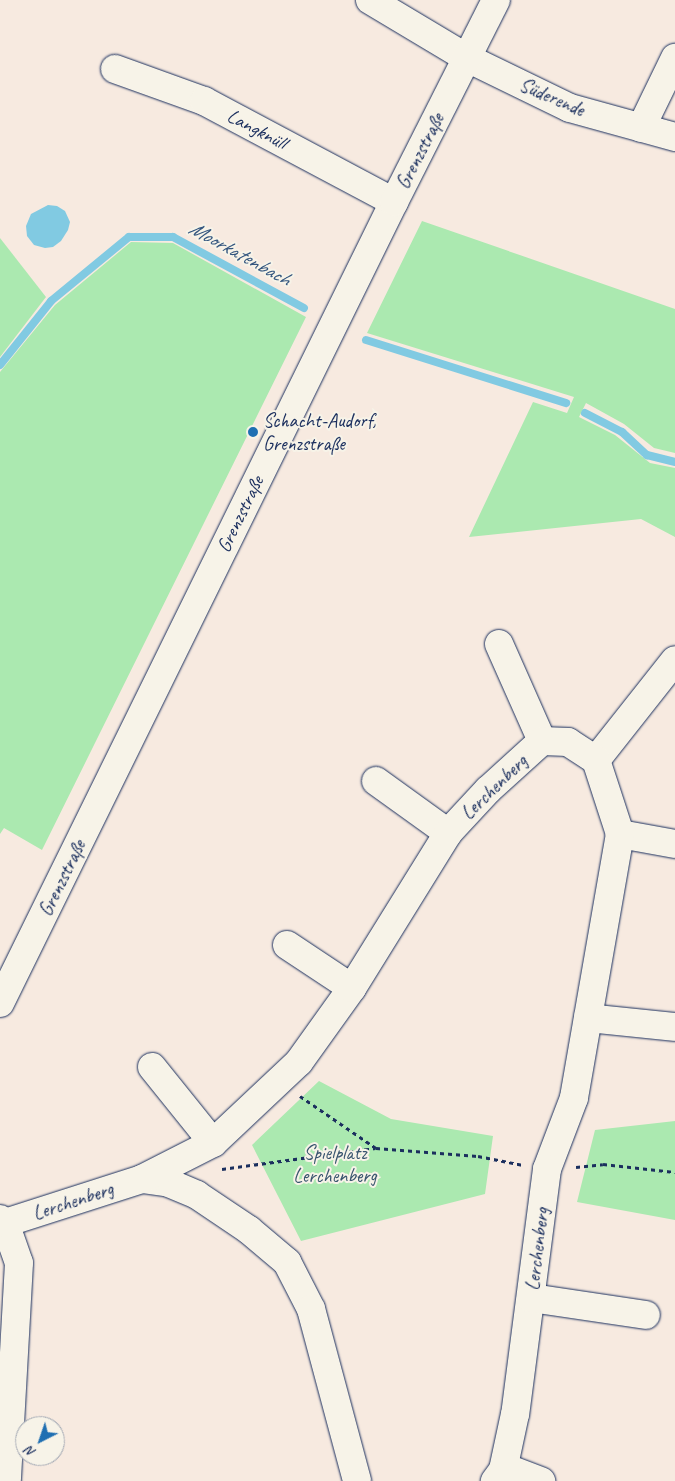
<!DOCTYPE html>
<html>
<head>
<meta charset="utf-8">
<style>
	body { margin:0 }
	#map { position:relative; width:675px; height:1481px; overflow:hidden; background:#f7eae0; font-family:Caveat,sans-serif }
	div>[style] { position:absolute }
	.green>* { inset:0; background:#abe9b0 }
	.water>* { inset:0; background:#81cae2 }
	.stream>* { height:8px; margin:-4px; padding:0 4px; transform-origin:4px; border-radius:4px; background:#81cae2 }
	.path>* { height:3px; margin-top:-1.5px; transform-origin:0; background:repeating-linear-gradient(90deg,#1b2f5e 0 4px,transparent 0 8px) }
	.roads { filter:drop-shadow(0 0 1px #1b2f5e) drop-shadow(0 0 1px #1b2f5e) }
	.minor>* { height:28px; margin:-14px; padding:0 14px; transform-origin:14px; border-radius:14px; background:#f7f3e8 }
	.dots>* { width:14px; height:14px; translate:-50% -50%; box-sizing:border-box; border:2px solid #f7f3e8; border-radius:50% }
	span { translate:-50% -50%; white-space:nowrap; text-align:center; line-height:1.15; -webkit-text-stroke:4px #f7f3e8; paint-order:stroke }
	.street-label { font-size:20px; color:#1b2f5e }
	.poi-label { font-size:20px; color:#1b2f5e }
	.left { translate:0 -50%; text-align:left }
	.park-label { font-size:20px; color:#38546e }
	.water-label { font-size:21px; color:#34567f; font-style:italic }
	.north { position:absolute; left:15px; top:1416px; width:50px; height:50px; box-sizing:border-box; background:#f7f3e8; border:1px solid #9fa5b1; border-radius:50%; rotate:221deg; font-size:14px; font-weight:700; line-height:20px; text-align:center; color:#1b2f5e }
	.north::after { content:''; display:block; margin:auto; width:18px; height:22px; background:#1f6fb2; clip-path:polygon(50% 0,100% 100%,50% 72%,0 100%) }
</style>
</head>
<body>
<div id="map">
	<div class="green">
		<div style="clip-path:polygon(422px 221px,675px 309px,675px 453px,654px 448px,624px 424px,586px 403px,579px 417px,615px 435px,650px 463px,675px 468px,675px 537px,641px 519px,469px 537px,533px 402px,567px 413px,574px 397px,367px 333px)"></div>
		<div style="clip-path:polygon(0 238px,46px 297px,0 357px)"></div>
		<div style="clip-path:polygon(131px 242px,173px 243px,306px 317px,42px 850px,4px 828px,0 834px,0 372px,55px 305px)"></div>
		<div style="clip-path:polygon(319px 1081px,391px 1119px,493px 1136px,485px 1194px,301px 1241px,252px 1145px)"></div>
		<div style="clip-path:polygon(675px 1121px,675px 1220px,577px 1202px,595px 1130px)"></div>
	</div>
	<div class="water">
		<div style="clip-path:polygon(48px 205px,57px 206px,65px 211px,70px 222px,68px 230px,61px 241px,53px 247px,45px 248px,34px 245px,27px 236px,26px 226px,31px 214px)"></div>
	</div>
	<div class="stream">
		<div style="left:366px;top:340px;width:210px;rotate:17.5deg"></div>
		<div style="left:0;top:365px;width:82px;rotate:-51.4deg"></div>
		<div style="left:51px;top:301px;width:101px;rotate:-39.4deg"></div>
		<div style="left:129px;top:237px;width:44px"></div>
		<div style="left:173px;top:237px;width:149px;rotate:28.5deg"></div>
		<div style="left:585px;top:413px;width:42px;rotate:27.2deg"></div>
		<div style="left:622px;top:432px;width:34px;rotate:43deg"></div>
		<div style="left:647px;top:455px;width:29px;rotate:14deg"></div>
	</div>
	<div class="path">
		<div style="left:300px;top:1096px;width:92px;rotate:34.4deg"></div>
		<div style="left:576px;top:1167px;width:27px;rotate:-6deg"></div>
		<div style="left:603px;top:1164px;width:72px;rotate:6.3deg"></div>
		<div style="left:222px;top:1169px;width:155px;rotate:-7.8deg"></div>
		<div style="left:376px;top:1148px;width:102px;rotate:4.5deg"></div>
		<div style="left:478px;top:1156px;width:46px;rotate:11.3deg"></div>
	</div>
	<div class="roads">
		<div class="minor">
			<div style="left:370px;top:0;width:113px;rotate:30.9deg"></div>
			<div style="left:467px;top:58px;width:114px;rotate:25.9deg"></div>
			<div style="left:570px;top:108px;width:109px;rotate:15.4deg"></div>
			<div style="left:115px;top:69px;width:95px;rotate:19.8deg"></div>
			<div style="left:204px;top:101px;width:215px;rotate:28deg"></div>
			<div style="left:641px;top:128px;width:78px;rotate:-64.1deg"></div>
			<div style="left:499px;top:644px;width:106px;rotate:66.1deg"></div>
			<div style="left:596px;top:760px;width:127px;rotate:-51.7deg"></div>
			<div style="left:376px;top:781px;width:89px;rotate:35.8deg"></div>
			<div style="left:620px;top:834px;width:56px;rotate:10.3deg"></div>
			<div style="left:287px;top:945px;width:78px;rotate:33.5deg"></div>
			<div style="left:0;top:1003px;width:893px;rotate:-63.81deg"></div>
			<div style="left:394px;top:202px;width:226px;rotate:-63.2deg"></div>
			<div style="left:588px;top:1018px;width:87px;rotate:5.9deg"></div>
			<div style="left:152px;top:1067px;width:97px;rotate:51.2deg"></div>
			<div style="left:142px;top:1179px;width:27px;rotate:8deg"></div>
			<div style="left:169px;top:1183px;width:30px;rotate:23deg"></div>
			<div style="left:197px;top:1195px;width:63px;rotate:33.9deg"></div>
			<div style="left:249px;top:1230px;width:50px;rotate:40.1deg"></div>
			<div style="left:287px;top:1262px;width:53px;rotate:62.9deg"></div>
			<div style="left:311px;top:1309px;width:178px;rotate:75deg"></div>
			<div style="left:0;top:1219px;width:6px;rotate:39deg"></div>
			<div style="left:5px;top:1223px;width:42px;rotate:70.7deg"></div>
			<div style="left:19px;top:1263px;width:218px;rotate:93.2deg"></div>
			<div style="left:5px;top:1223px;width:144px;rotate:-17.8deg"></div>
			<div style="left:142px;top:1179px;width:80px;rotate:-26.9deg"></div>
			<div style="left:213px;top:1143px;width:118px;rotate:-43.3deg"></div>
			<div style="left:299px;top:1062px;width:91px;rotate:-54.4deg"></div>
			<div style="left:352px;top:988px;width:182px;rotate:-58.2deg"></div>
			<div style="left:448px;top:833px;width:59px;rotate:-47.1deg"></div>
			<div style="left:488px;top:790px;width:73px;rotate:-42.2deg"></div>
			<div style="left:542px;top:741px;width:26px;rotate:2deg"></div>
			<div style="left:568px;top:742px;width:33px;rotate:33deg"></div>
			<div style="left:596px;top:760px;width:78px;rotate:72deg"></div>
			<div style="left:620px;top:834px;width:268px;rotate:99.9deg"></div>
			<div style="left:574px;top:1098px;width:76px;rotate:110.8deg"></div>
			<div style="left:547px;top:1169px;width:247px;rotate:97.4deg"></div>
			<div style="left:515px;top:1414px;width:57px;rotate:102.1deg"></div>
			<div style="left:503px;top:1470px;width:14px;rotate:126deg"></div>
			<div style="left:531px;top:1298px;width:116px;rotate:8.4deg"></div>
			<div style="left:504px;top:1467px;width:40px;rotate:21deg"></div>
		</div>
	</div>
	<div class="dots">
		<div style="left:253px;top:432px;background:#1f6fb2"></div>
	</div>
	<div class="street-label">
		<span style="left:552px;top:97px;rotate:23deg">Süderende</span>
		<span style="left:257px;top:129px;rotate:28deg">Langknüll</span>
		<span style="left:420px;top:151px;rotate:-63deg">Grenzstraße</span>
		<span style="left:240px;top:514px;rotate:-64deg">Grenzstraße</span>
		<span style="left:494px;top:787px;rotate:-44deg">Lerchenberg</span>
		<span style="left:62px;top:878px;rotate:-64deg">Grenzstraße</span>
		<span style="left:73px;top:1201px;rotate:-18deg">Lerchenberg</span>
		<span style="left:537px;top:1249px;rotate:-83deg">Lerchenberg</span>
	</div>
	<div class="poi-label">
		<span class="left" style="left:263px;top:432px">Schacht-Audorf,<br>Grenzstraße</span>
	</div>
	<div class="park-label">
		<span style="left:335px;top:1164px">Spielplatz<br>Lerchenberg</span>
	</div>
	<div class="water-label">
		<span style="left:240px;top:253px;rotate:29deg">Moorkatenbach</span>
	</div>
	<div class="north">N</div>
</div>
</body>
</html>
